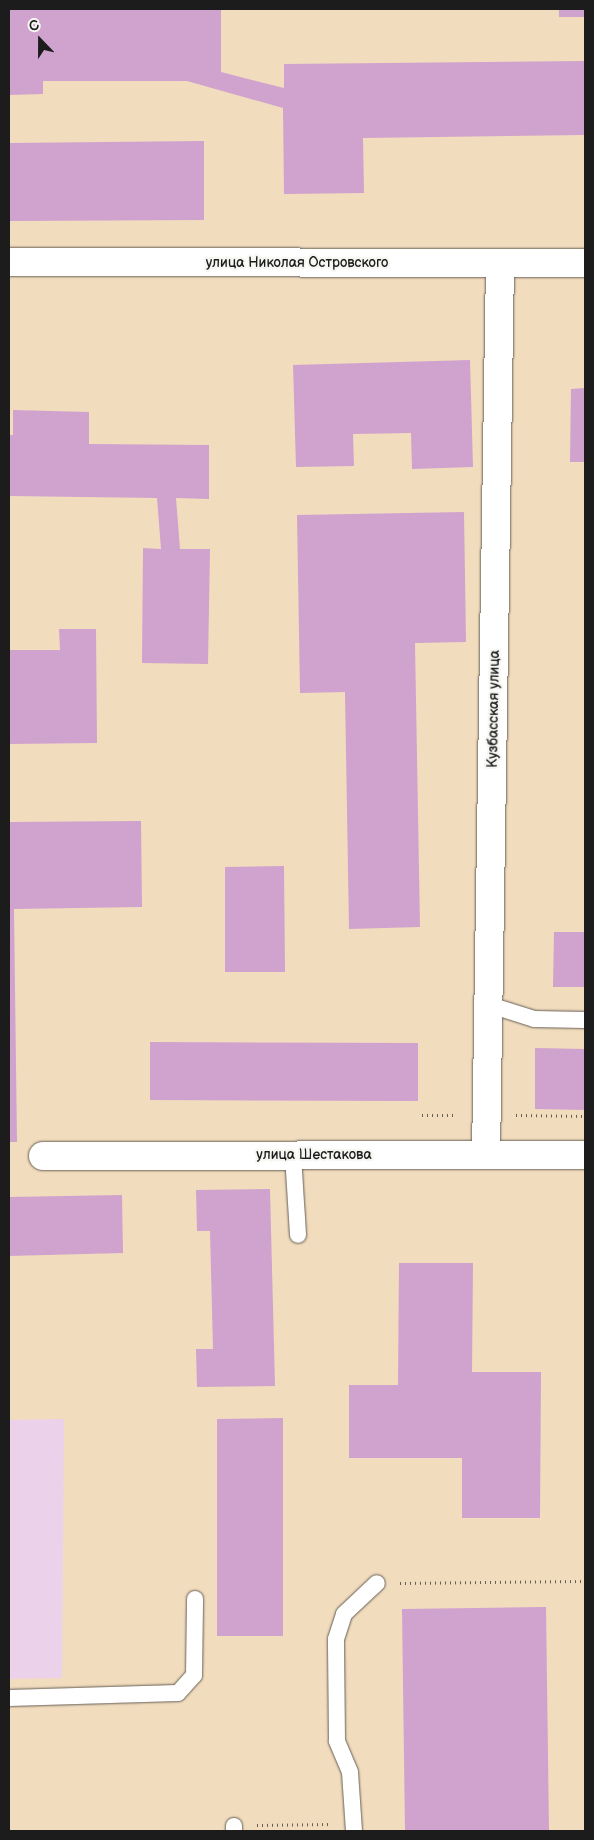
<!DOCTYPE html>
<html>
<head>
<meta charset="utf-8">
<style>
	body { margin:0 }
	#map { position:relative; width:594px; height:1840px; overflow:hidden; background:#f1dcbe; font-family:"Balsamiq Sans",sans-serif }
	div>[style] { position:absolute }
	.built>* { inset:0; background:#ecd1eb }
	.building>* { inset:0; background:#d0a2ce }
	.path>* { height:3px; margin-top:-1.5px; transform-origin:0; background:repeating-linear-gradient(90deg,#675f55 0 1px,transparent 0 5px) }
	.roads { filter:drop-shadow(0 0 1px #675f55) drop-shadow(0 0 1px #675f55) }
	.service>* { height:16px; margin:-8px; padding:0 8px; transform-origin:8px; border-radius:8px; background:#fff }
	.minor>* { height:28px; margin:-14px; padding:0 14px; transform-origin:14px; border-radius:14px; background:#fff }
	span { translate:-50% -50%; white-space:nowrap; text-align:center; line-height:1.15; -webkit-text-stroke:4.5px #f6f6f2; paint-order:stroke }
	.street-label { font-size:14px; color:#1c1c1c }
	.frame { position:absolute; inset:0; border:10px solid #1c1c1c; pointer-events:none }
	.north { position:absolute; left:15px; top:15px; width:50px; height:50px; -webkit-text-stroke:4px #f6f6f2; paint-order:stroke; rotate:338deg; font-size:14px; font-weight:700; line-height:20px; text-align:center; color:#1c1c1c }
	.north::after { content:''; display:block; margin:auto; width:18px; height:22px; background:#1c1c1c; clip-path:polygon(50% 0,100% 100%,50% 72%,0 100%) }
</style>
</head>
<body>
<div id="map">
	<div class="built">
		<div style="clip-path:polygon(64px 1419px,62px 1678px,9px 1679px,9px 1420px)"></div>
	</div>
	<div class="building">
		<div style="clip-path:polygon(9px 9px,221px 9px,221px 72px,284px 88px,284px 64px,585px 61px,585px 135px,363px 138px,364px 193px,284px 194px,283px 108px,187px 81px,43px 81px,43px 94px,9px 95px)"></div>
		<div style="clip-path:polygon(559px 9px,585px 9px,585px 17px,559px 17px)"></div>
		<div style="clip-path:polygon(204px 141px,204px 220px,9px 221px,9px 143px)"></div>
		<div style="clip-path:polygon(470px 360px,473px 467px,412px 469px,411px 433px,353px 434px,354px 466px,296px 467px,293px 365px)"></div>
		<div style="clip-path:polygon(585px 388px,585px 462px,570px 462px,571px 389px)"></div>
		<div style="clip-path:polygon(13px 410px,89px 412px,89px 444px,209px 445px,209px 499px,176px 498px,180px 549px,210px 549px,208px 664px,142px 663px,143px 548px,161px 549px,157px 498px,9px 496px,9px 435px,13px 435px)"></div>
		<div style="clip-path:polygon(464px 512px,466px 642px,415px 643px,420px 927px,349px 929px,345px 692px,300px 693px,297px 515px)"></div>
		<div style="clip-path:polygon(59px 629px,96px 629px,97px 743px,9px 744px,9px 650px,60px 650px)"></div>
		<div style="clip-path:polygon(141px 821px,142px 907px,14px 909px,17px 1142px,9px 1142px,9px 822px)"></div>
		<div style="clip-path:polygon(284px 866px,285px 972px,225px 972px,225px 867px)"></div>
		<div style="clip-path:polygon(554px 932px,585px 932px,585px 987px,553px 987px)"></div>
		<div style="clip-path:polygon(150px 1042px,418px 1043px,418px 1101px,150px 1100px)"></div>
		<div style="clip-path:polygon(535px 1048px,585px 1049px,585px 1110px,535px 1109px)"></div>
		<div style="clip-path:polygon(270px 1189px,275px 1386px,197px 1387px,196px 1349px,213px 1349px,210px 1231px,197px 1231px,196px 1190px)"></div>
		<div style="clip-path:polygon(122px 1195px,123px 1253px,9px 1256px,9px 1197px)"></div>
		<div style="clip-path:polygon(399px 1263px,473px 1263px,472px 1372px,541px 1372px,540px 1518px,462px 1518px,462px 1458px,349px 1458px,349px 1385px,398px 1385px)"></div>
		<div style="clip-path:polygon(283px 1418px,283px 1636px,217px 1636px,217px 1419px)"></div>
		<div style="clip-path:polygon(546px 1607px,549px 1831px,405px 1831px,402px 1609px)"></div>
	</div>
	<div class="path">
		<div style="left:422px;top:1115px;width:35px"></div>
		<div style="left:516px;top:1115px;width:69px;rotate:0.8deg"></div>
		<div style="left:400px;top:1583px;width:185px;rotate:-0.6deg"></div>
		<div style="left:257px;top:1825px;width:74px;rotate:-0.8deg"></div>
	</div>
	<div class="roads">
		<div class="service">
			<div style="left:490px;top:1005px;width:46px;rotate:17.7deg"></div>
			<div style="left:534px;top:1019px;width:51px;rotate:1.1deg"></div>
			<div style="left:293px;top:1155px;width:80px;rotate:86.4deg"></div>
			<div style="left:9px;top:1698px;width:169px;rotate:-1.7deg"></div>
			<div style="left:178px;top:1693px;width:24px;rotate:-48deg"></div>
			<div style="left:194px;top:1675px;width:76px;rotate:-89.2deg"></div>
			<div style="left:234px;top:1831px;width:5px;rotate:-90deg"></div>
			<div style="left:354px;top:1831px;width:59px;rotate:-93.9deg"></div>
			<div style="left:350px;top:1772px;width:34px;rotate:-113deg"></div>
			<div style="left:337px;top:1741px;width:102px;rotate:-90.6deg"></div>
			<div style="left:336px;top:1639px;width:26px;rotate:-72deg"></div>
			<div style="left:344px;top:1614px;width:45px;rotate:-43.2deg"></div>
		</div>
		<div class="minor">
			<div style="left:9px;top:262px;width:576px;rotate:0.1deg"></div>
			<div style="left:486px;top:1155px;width:891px;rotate:-89.1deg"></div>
			<div style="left:43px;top:1156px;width:542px;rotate:-0.11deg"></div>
		</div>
	</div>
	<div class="street-label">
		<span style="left:297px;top:263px">улица Николая Островского</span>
		<span style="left:494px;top:709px;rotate:-89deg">Кузбасская улица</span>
		<span style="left:314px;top:1155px">улица Шестакова</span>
	</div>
	<div class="frame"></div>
	<div class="north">С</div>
</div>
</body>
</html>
